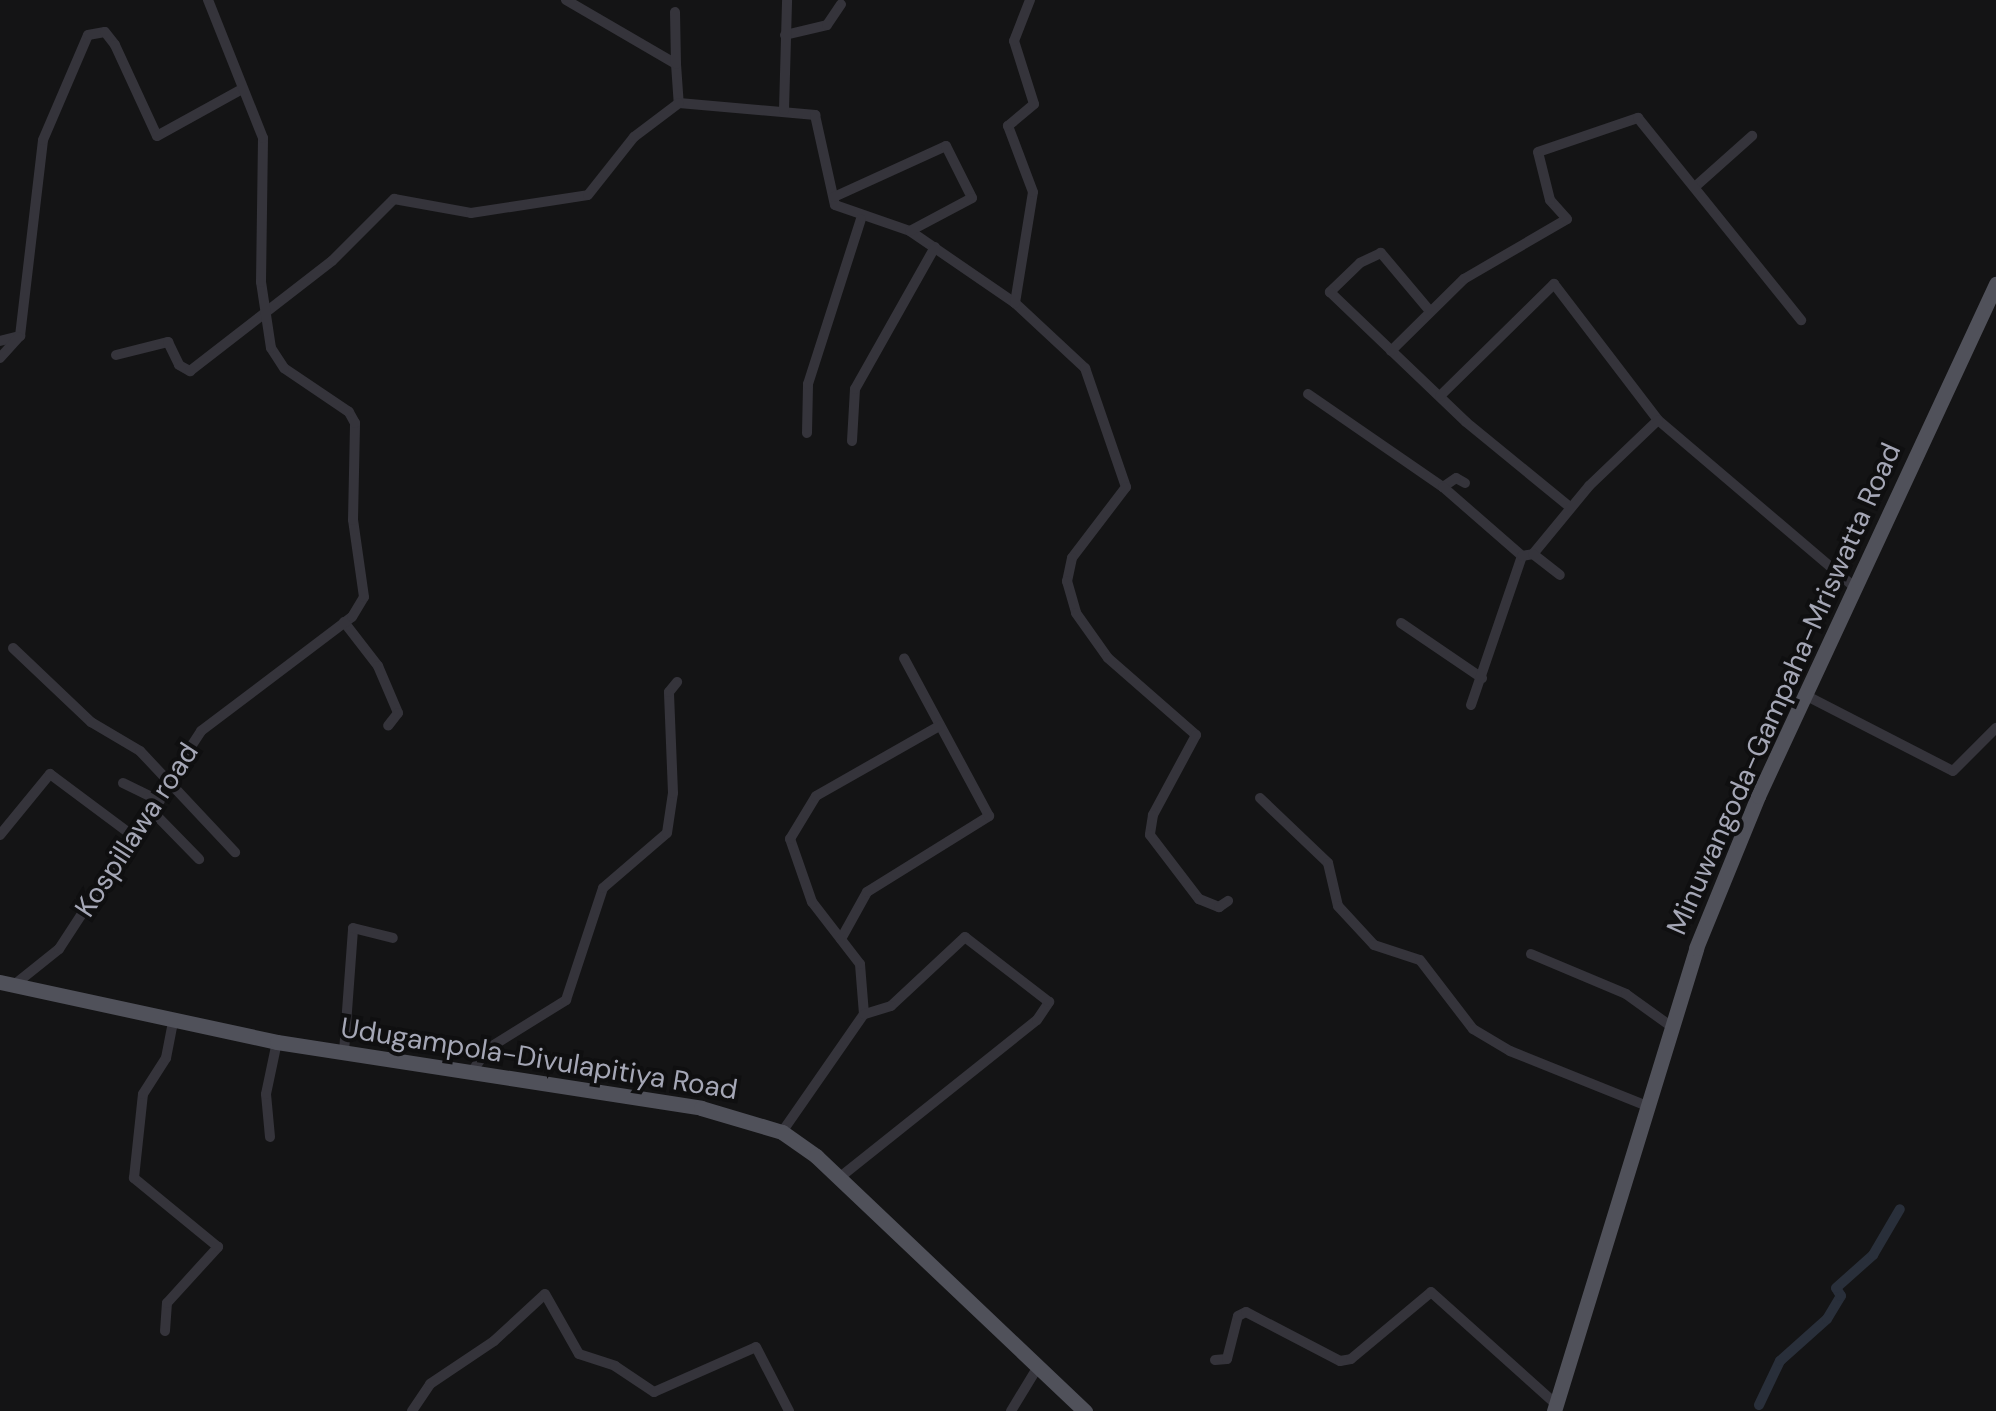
<!DOCTYPE html>
<html>
<head>
<meta charset="utf-8">
<style>
	body { margin:0 }
	#map { position:relative; width:1996px; height:1411px; overflow:hidden; background:#141415; font-family:"DM Sans",sans-serif }
	div>[style] { position:absolute }
	.canal>* { height:10px; margin:-5px; padding:0 5px; transform-origin:5px; border-radius:5px; background:#292f3a }
	.street>* { height:10px; margin:-5px; padding:0 5px; transform-origin:5px; border-radius:5px; background:#35343b }
	.primary>* { height:15px; margin:-7.5px; padding:0 7.5px; transform-origin:7.5px; border-radius:7.5px; background:#50515a }
	span { translate:-50% -50%; white-space:nowrap; text-align:center; line-height:1.15; -webkit-text-stroke:8px #0f0f10; paint-order:stroke }
	.street-label { font-size:28px; color:#a5a7b6 }
</style>
</head>
<body>
<div id="map">
	<div class="canal">
		<div style="left:1759px;top:1405px;width:49px;rotate:-64.5deg"></div>
		<div style="left:1780px;top:1361px;width:63px;rotate:-41.8deg"></div>
		<div style="left:1827px;top:1319px;width:27px;rotate:-59deg"></div>
		<div style="left:1841px;top:1296px;width:9px;rotate:-122deg"></div>
		<div style="left:1836px;top:1288px;width:50px;rotate:-41.7deg"></div>
		<div style="left:1873px;top:1255px;width:53px;rotate:-59.6deg"></div>
	</div>
	<div class="street">
		<div style="left:566px;top:0;width:127px;rotate:30.2deg"></div>
		<div style="left:676px;top:64px;width:39px;rotate:86deg"></div>
		<div style="left:679px;top:103px;width:137px;rotate:5deg"></div>
		<div style="left:815px;top:115px;width:92px;rotate:77.5deg"></div>
		<div style="left:835px;top:205px;width:79px;rotate:19.1deg"></div>
		<div style="left:910px;top:231px;width:127px;rotate:34.4deg"></div>
		<div style="left:1015px;top:303px;width:96px;rotate:42.9deg"></div>
		<div style="left:1085px;top:368px;width:126px;rotate:71deg"></div>
		<div style="left:1126px;top:487px;width:89px;rotate:127.3deg"></div>
		<div style="left:1072px;top:558px;width:24px;rotate:102deg"></div>
		<div style="left:1067px;top:581px;width:33px;rotate:74deg"></div>
		<div style="left:1076px;top:613px;width:55px;rotate:54.6deg"></div>
		<div style="left:1108px;top:658px;width:117px;rotate:41.2deg"></div>
		<div style="left:1196px;top:735px;width:91px;rotate:118.3deg"></div>
		<div style="left:1153px;top:815px;width:20px;rotate:99deg"></div>
		<div style="left:1150px;top:835px;width:81px;rotate:52.6deg"></div>
		<div style="left:1199px;top:899px;width:22px;rotate:22deg"></div>
		<div style="left:1219px;top:907px;width:11px;rotate:-34deg"></div>
		<div style="left:675px;top:12px;width:52px;rotate:88.9deg"></div>
		<div style="left:785px;top:35px;width:43px;rotate:-13.4deg"></div>
		<div style="left:827px;top:25px;width:25px;rotate:-56deg"></div>
		<div style="left:784px;top:110px;width:110px;rotate:-88.4deg"></div>
		<div style="left:1697px;top:185px;width:74px;rotate:-41.7deg"></div>
		<div style="left:834px;top:197px;width:123px;rotate:-24.5deg"></div>
		<div style="left:946px;top:146px;width:58px;rotate:63.4deg"></div>
		<div style="left:972px;top:198px;width:70px;rotate:152deg"></div>
		<div style="left:1015px;top:303px;width:112px;rotate:-80.8deg"></div>
		<div style="left:1033px;top:192px;width:71px;rotate:-110.7deg"></div>
		<div style="left:1008px;top:126px;width:34px;rotate:-40deg"></div>
		<div style="left:1034px;top:104px;width:66px;rotate:-107.6deg"></div>
		<div style="left:1014px;top:41px;width:44px;rotate:-68.7deg"></div>
		<div style="left:1429px;top:310px;width:75px;rotate:-130.1deg"></div>
		<div style="left:1381px;top:253px;width:23px;rotate:155deg"></div>
		<div style="left:1360px;top:263px;width:42px;rotate:136deg"></div>
		<div style="left:1330px;top:292px;width:188px;rotate:43.7deg"></div>
		<div style="left:1466px;top:422px;width:134px;rotate:39.3deg"></div>
		<div style="left:0;top:341px;width:21px;rotate:-14deg"></div>
		<div style="left:20px;top:336px;width:197px;rotate:-83.3deg"></div>
		<div style="left:43px;top:140px;width:114px;rotate:-66.8deg"></div>
		<div style="left:88px;top:35px;width:17px;rotate:-10deg"></div>
		<div style="left:105px;top:32px;width:16px;rotate:52deg"></div>
		<div style="left:115px;top:45px;width:100px;rotate:65.2deg"></div>
		<div style="left:157px;top:136px;width:97px;rotate:-28.9deg"></div>
		<div style="left:1391px;top:351px;width:103px;rotate:-44.6deg"></div>
		<div style="left:1464px;top:279px;width:119px;rotate:-30.2deg"></div>
		<div style="left:1567px;top:219px;width:25px;rotate:-132deg"></div>
		<div style="left:1550px;top:200px;width:49px;rotate:-104deg"></div>
		<div style="left:1538px;top:152px;width:106px;rotate:-18.8deg"></div>
		<div style="left:1638px;top:118px;width:260px;rotate:51.1deg"></div>
		<div style="left:116px;top:355px;width:54px;rotate:-14deg"></div>
		<div style="left:168px;top:342px;width:25px;rotate:64deg"></div>
		<div style="left:179px;top:365px;width:13px;rotate:29deg"></div>
		<div style="left:190px;top:371px;width:180px;rotate:-37.8deg"></div>
		<div style="left:332px;top:261px;width:88px;rotate:-45deg"></div>
		<div style="left:394px;top:199px;width:78px;rotate:10.3deg"></div>
		<div style="left:471px;top:213px;width:118px;rotate:-8.7deg"></div>
		<div style="left:588px;top:195px;width:74px;rotate:-51.6deg"></div>
		<div style="left:634px;top:137px;width:56px;rotate:-37.1deg"></div>
		<div style="left:0;top:358px;width:28px;rotate:-48deg"></div>
		<div style="left:1308px;top:394px;width:164px;rotate:34.6deg"></div>
		<div style="left:1440px;top:396px;width:160px;rotate:-44.5deg"></div>
		<div style="left:1554px;top:284px;width:171px;rotate:52.6deg"></div>
		<div style="left:1658px;top:420px;width:257px;rotate:40.4deg"></div>
		<div style="left:807px;top:433px;width:49px;rotate:-88.8deg"></div>
		<div style="left:808px;top:384px;width:173px;rotate:-72.2deg"></div>
		<div style="left:852px;top:441px;width:52px;rotate:-86.7deg"></div>
		<div style="left:855px;top:389px;width:163px;rotate:-60.6deg"></div>
		<div style="left:1465px;top:483px;width:10px;rotate:-151deg"></div>
		<div style="left:1456px;top:478px;width:16px;rotate:145deg"></div>
		<div style="left:1443px;top:487px;width:105px;rotate:41.1deg"></div>
		<div style="left:1533px;top:554px;width:88px;rotate:-50.5deg"></div>
		<div style="left:1589px;top:486px;width:95px;rotate:-43.7deg"></div>
		<div style="left:344px;top:622px;width:56px;rotate:52.3deg"></div>
		<div style="left:378px;top:666px;width:51px;rotate:66.9deg"></div>
		<div style="left:398px;top:713px;width:16px;rotate:128deg"></div>
		<div style="left:1401px;top:623px;width:98px;rotate:34.2deg"></div>
		<div style="left:13px;top:648px;width:108px;rotate:43.5deg"></div>
		<div style="left:91px;top:722px;width:57px;rotate:30.6deg"></div>
		<div style="left:140px;top:751px;width:139px;rotate:46.8deg"></div>
		<div style="left:1805px;top:695px;width:166px;rotate:27.2deg"></div>
		<div style="left:1953px;top:771px;width:61px;rotate:-45deg"></div>
		<div style="left:1471px;top:705px;width:157px;rotate:-71.1deg"></div>
		<div style="left:1522px;top:556px;width:11px;rotate:-10deg"></div>
		<div style="left:1533px;top:554px;width:34px;rotate:38deg"></div>
		<div style="left:123px;top:783px;width:41px;rotate:25.9deg"></div>
		<div style="left:1260px;top:798px;width:94px;rotate:43.7deg"></div>
		<div style="left:1328px;top:863px;width:44px;rotate:76.9deg"></div>
		<div style="left:1338px;top:906px;width:53px;rotate:47.3deg"></div>
		<div style="left:1374px;top:945px;width:48px;rotate:18.1deg"></div>
		<div style="left:1420px;top:960px;width:87px;rotate:52.5deg"></div>
		<div style="left:1473px;top:1029px;width:43px;rotate:30.7deg"></div>
		<div style="left:1510px;top:1051px;width:148px;rotate:21.9deg"></div>
		<div style="left:153px;top:812px;width:66px;rotate:45.6deg"></div>
		<div style="left:0;top:835px;width:79px;rotate:-50.7deg"></div>
		<div style="left:50px;top:774px;width:107px;rotate:36.7deg"></div>
		<div style="left:841px;top:939px;width:54px;rotate:-61deg"></div>
		<div style="left:867px;top:892px;width:144px;rotate:-31.9deg"></div>
		<div style="left:989px;top:816px;width:179px;rotate:-118.3deg"></div>
		<div style="left:1531px;top:954px;width:103px;rotate:22.8deg"></div>
		<div style="left:1626px;top:994px;width:57px;rotate:35.7deg"></div>
		<div style="left:14px;top:985px;width:58px;rotate:-38.7deg"></div>
		<div style="left:59px;top:949px;width:260px;rotate:-56.9deg"></div>
		<div style="left:201px;top:731px;width:189px;rotate:-37.1deg"></div>
		<div style="left:352px;top:617px;width:23px;rotate:-59deg"></div>
		<div style="left:364px;top:597px;width:78px;rotate:-98.1deg"></div>
		<div style="left:353px;top:520px;width:97px;rotate:-88.8deg"></div>
		<div style="left:355px;top:423px;width:13px;rotate:-119deg"></div>
		<div style="left:349px;top:412px;width:78px;rotate:-145.9deg"></div>
		<div style="left:284px;top:368px;width:24px;rotate:-123deg"></div>
		<div style="left:271px;top:348px;width:67px;rotate:-98.6deg"></div>
		<div style="left:261px;top:282px;width:144px;rotate:-89.2deg"></div>
		<div style="left:263px;top:138px;width:149px;rotate:-111.7deg"></div>
		<div style="left:344px;top:1052px;width:124px;rotate:-85.8deg"></div>
		<div style="left:353px;top:928px;width:41px;rotate:14deg"></div>
		<div style="left:470px;top:1074px;width:32px;rotate:-54deg"></div>
		<div style="left:489px;top:1048px;width:91px;rotate:-31.9deg"></div>
		<div style="left:566px;top:1000px;width:118px;rotate:-71.7deg"></div>
		<div style="left:603px;top:888px;width:84px;rotate:-40.7deg"></div>
		<div style="left:667px;top:833px;width:40px;rotate:-81.5deg"></div>
		<div style="left:673px;top:793px;width:101px;rotate:-92.3deg"></div>
		<div style="left:669px;top:692px;width:13px;rotate:-51deg"></div>
		<div style="left:782px;top:1132px;width:144px;rotate:-55.2deg"></div>
		<div style="left:864px;top:1014px;width:50px;rotate:-94.6deg"></div>
		<div style="left:860px;top:964px;width:78px;rotate:-127.7deg"></div>
		<div style="left:812px;top:902px;width:67px;rotate:-109.2deg"></div>
		<div style="left:790px;top:839px;width:50px;rotate:-58.8deg"></div>
		<div style="left:816px;top:796px;width:142px;rotate:-29.6deg"></div>
		<div style="left:270px;top:1137px;width:43px;rotate:-95.3deg"></div>
		<div style="left:266px;top:1094px;width:53px;rotate:-78.1deg"></div>
		<div style="left:839px;top:1178px;width:253px;rotate:-38.6deg"></div>
		<div style="left:1037px;top:1020px;width:22px;rotate:-56deg"></div>
		<div style="left:1049px;top:1002px;width:106px;rotate:-142.3deg"></div>
		<div style="left:965px;top:937px;width:101px;rotate:137deg"></div>
		<div style="left:891px;top:1006px;width:28px;rotate:163deg"></div>
		<div style="left:165px;top:1331px;width:28px;rotate:-86deg"></div>
		<div style="left:167px;top:1303px;width:76px;rotate:-47.7deg"></div>
		<div style="left:218px;top:1247px;width:109px;rotate:-140.6deg"></div>
		<div style="left:134px;top:1178px;width:84px;rotate:-83.9deg"></div>
		<div style="left:143px;top:1094px;width:43px;rotate:-57.4deg"></div>
		<div style="left:166px;top:1058px;width:37px;rotate:-79deg"></div>
		<div style="left:1215px;top:1360px;width:12px;rotate:-5deg"></div>
		<div style="left:1227px;top:1359px;width:44px;rotate:-75.7deg"></div>
		<div style="left:1238px;top:1316px;width:9px;rotate:-27deg"></div>
		<div style="left:1246px;top:1312px;width:106px;rotate:27.5deg"></div>
		<div style="left:1340px;top:1361px;width:11px;rotate:-10deg"></div>
		<div style="left:1351px;top:1359px;width:104px;rotate:-39.9deg"></div>
		<div style="left:1431px;top:1292px;width:168px;rotate:41.9deg"></div>
		<div style="left:412px;top:1411px;width:32px;rotate:-56deg"></div>
		<div style="left:430px;top:1384px;width:77px;rotate:-33.9deg"></div>
		<div style="left:494px;top:1341px;width:69px;rotate:-42.7deg"></div>
		<div style="left:545px;top:1294px;width:69px;rotate:60.5deg"></div>
		<div style="left:579px;top:1354px;width:38px;rotate:18deg"></div>
		<div style="left:615px;top:1366px;width:47px;rotate:33.7deg"></div>
		<div style="left:654px;top:1392px;width:111px;rotate:-23.8deg"></div>
		<div style="left:756px;top:1347px;width:72px;rotate:62.7deg"></div>
		<div style="left:1011px;top:1411px;width:54px;rotate:-58.7deg"></div>
	</div>
	<div class="primary">
		<div style="left:0;top:982px;width:283px;rotate:12.2deg"></div>
		<div style="left:277px;top:1042px;width:429px;rotate:8.8deg"></div>
		<div style="left:701px;top:1108px;width:84px;rotate:16.5deg"></div>
		<div style="left:782px;top:1132px;width:42px;rotate:35.2deg"></div>
		<div style="left:816px;top:1156px;width:371px;rotate:43.5deg"></div>
		<div style="left:1554px;top:1411px;width:484px;rotate:-72.9deg"></div>
		<div style="left:1696px;top:948px;width:164px;rotate:-67.8deg"></div>
		<div style="left:1758px;top:796px;width:565px;rotate:-65.07deg"></div>
	</div>
	<div class="street-label">
		<span style="left:1784px;top:689px;rotate:-66deg">Minuwangoda-Gampaha-Mriswatta Road</span>
		<span style="left:137px;top:830px;rotate:-57deg">Kospillawa road</span>
		<span style="left:539px;top:1059px;rotate:9deg">Udugampola-Divulapitiya Road</span>
	</div>
</div>
</body>
</html>
